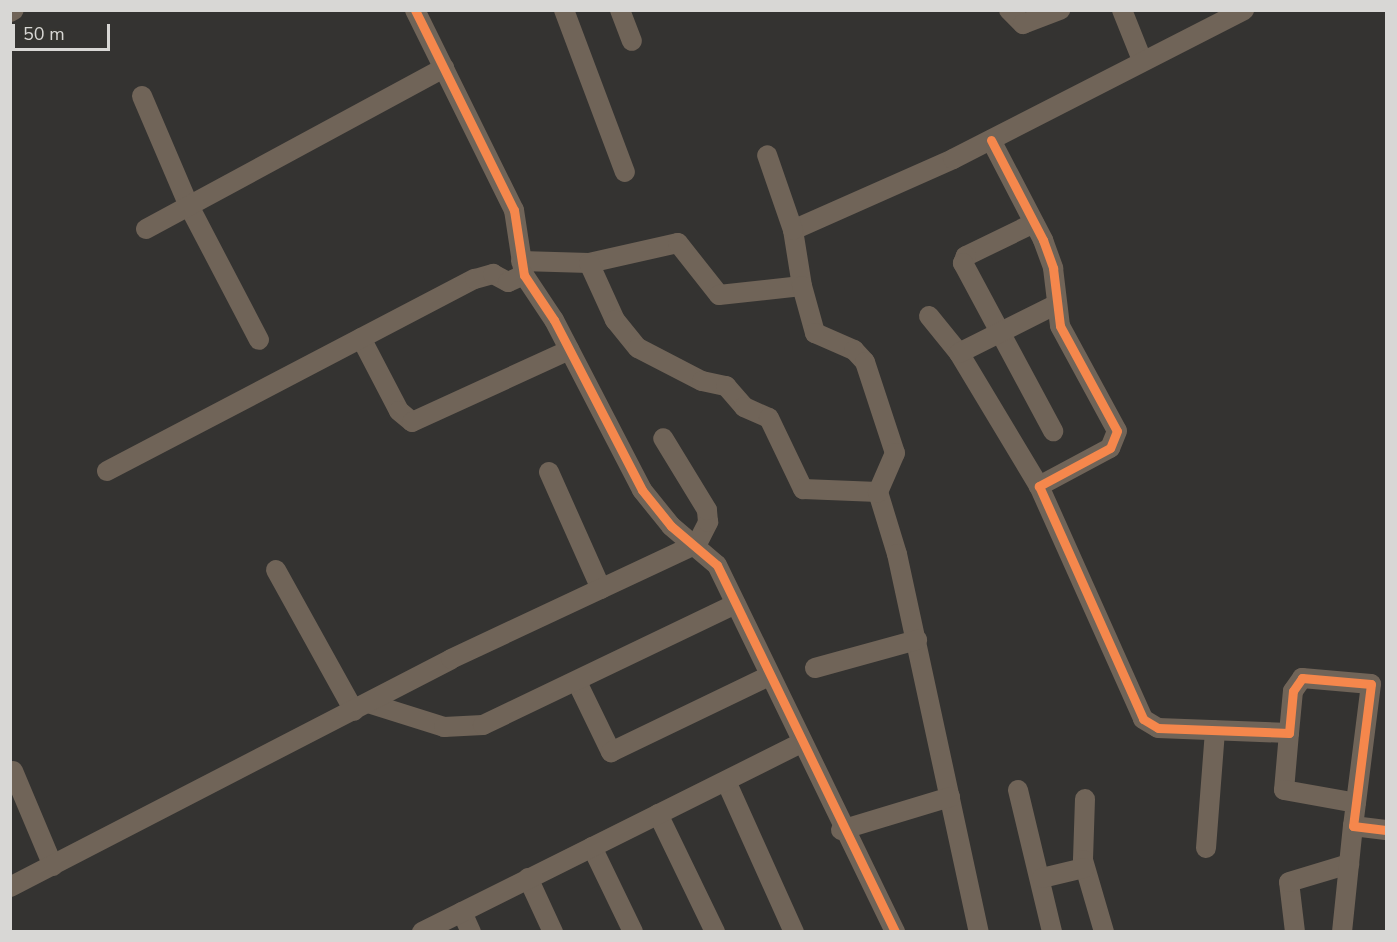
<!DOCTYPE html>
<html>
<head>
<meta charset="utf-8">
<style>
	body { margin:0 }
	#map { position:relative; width:1397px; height:942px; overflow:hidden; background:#343331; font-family:"Nunito Sans",sans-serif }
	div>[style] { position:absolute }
	.minor>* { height:20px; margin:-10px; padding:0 10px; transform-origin:10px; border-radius:10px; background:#706458 }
	.cycleway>* { height:9px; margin:-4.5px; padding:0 4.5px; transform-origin:4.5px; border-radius:4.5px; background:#f5874c }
	span { translate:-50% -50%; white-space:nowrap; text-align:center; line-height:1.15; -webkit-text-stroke:6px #353430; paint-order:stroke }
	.frame { position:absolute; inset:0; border:12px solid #d8d7d5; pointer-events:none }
	.scale { position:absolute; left:12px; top:24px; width:98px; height:27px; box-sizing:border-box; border:3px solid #d8d7d5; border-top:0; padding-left:8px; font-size:18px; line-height:21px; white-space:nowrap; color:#d8d7d5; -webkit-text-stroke:4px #353430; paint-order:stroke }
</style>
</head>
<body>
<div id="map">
	<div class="minor">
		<div style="left:415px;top:10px;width:223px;rotate:63.7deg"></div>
		<div style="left:514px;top:210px;width:66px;rotate:81.3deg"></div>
		<div style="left:524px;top:275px;width:54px;rotate:56.3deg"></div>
		<div style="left:554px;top:320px;width:191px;rotate:62.6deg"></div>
		<div style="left:642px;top:490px;width:46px;rotate:51.1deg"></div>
		<div style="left:671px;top:526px;width:60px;rotate:40.3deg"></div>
		<div style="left:717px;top:565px;width:408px;rotate:64.1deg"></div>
		<div style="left:564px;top:10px;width:173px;rotate:69.4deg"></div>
		<div style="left:620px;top:10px;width:33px;rotate:69deg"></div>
		<div style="left:1009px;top:10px;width:20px;rotate:45deg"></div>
		<div style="left:1023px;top:24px;width:40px;rotate:-21deg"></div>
		<div style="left:1122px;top:10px;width:54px;rotate:68.2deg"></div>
		<div style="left:10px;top:12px;width:4px;rotate:-27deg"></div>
		<div style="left:142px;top:96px;width:120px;rotate:66.9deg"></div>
		<div style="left:189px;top:206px;width:151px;rotate:62.4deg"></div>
		<div style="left:991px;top:140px;width:113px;rotate:62.5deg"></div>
		<div style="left:1043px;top:240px;width:30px;rotate:70deg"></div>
		<div style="left:1053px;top:268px;width:58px;rotate:83.1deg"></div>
		<div style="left:1060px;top:326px;width:119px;rotate:61.5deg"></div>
		<div style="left:1117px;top:431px;width:18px;rotate:112deg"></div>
		<div style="left:1110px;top:448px;width:81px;rotate:151.8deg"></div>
		<div style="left:1039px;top:486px;width:255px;rotate:65.9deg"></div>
		<div style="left:1143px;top:719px;width:17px;rotate:31deg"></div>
		<div style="left:1158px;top:728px;width:131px;rotate:2.2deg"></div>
		<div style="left:1289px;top:733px;width:42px;rotate:-84.6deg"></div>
		<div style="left:1293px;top:691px;width:16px;rotate:-55deg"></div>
		<div style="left:1302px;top:678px;width:69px;rotate:5deg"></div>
		<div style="left:1371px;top:684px;width:143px;rotate:97.2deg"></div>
		<div style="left:1353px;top:826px;width:33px;rotate:7deg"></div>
		<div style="left:1034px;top:223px;width:76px;rotate:154.1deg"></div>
		<div style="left:966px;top:256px;width:8px;rotate:113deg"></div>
		<div style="left:963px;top:263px;width:191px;rotate:61.8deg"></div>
		<div style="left:146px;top:229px;width:339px;rotate:-28.4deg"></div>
		<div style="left:793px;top:230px;width:175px;rotate:-23.9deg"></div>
		<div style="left:953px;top:159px;width:327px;rotate:-27.1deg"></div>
		<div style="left:521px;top:261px;width:68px;rotate:1.7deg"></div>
		<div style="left:589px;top:263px;width:91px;rotate:-12.7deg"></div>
		<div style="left:678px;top:243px;width:66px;rotate:51.7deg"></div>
		<div style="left:719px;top:295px;width:83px;rotate:-6.2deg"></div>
		<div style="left:802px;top:286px;width:57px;rotate:-99.1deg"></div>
		<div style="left:793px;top:230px;width:79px;rotate:-109.1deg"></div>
		<div style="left:589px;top:263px;width:63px;rotate:65.5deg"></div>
		<div style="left:615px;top:320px;width:36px;rotate:51deg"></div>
		<div style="left:638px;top:348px;width:72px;rotate:27.3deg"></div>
		<div style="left:702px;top:381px;width:25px;rotate:12deg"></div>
		<div style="left:726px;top:386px;width:28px;rotate:49deg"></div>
		<div style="left:744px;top:407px;width:27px;rotate:24deg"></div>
		<div style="left:769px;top:418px;width:79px;rotate:64.4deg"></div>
		<div style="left:803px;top:489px;width:75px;rotate:2.3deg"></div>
		<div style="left:878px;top:492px;width:65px;rotate:73deg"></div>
		<div style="left:897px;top:554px;width:387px;rotate:77.8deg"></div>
		<div style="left:802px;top:286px;width:49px;rotate:74.5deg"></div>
		<div style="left:815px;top:333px;width:43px;rotate:23.6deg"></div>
		<div style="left:854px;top:350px;width:16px;rotate:47deg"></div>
		<div style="left:865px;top:362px;width:96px;rotate:71.8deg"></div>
		<div style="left:895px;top:453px;width:43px;rotate:113.6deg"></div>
		<div style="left:929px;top:316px;width:48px;rotate:51deg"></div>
		<div style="left:959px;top:353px;width:155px;rotate:59deg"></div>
		<div style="left:361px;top:338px;width:82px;rotate:62.5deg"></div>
		<div style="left:399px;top:411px;width:17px;rotate:40deg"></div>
		<div style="left:412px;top:422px;width:173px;rotate:-24.6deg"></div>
		<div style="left:959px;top:353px;width:107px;rotate:-26.6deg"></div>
		<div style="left:107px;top:471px;width:415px;rotate:-27.6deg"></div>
		<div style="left:475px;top:279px;width:19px;rotate:-16deg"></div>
		<div style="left:493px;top:274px;width:17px;rotate:28deg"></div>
		<div style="left:508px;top:282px;width:17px;rotate:-24deg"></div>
		<div style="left:549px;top:472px;width:128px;rotate:66deg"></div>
		<div style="left:276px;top:570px;width:161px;rotate:61deg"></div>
		<div style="left:815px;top:668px;width:106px;rotate:-15.4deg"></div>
		<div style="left:578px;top:684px;width:76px;rotate:64.1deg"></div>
		<div style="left:611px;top:752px;width:175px;rotate:-25.7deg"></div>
		<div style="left:368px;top:703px;width:80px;rotate:17.5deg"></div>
		<div style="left:444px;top:727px;width:39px;rotate:-3deg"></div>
		<div style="left:483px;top:725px;width:280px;rotate:-25.6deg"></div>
		<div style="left:1289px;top:733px;width:57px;rotate:95deg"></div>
		<div style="left:1284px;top:790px;width:73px;rotate:10.2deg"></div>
		<div style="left:13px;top:771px;width:103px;rotate:67.2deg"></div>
		<div style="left:726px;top:781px;width:166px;rotate:65.8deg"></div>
		<div style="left:1018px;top:790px;width:146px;rotate:76.5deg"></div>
		<div style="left:1085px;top:799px;width:61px;rotate:91.9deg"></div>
		<div style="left:1083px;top:860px;width:75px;rotate:73.7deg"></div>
		<div style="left:658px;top:814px;width:131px;rotate:64.2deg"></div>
		<div style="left:841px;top:830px;width:114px;rotate:-16.8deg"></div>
		<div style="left:592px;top:847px;width:94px;rotate:64.2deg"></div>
		<div style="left:1206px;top:848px;width:118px;rotate:-85.6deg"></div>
		<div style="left:528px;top:878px;width:60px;rotate:65.2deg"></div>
		<div style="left:1042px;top:878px;width:43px;rotate:-13.4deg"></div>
		<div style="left:10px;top:887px;width:496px;rotate:-27.3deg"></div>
		<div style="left:451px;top:659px;width:272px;rotate:-25.1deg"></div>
		<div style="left:697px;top:544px;width:25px;rotate:-63deg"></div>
		<div style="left:708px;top:522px;width:12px;rotate:-95deg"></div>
		<div style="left:707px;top:510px;width:84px;rotate:-121.4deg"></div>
		<div style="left:462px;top:912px;width:22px;rotate:66deg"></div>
		<div style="left:422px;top:932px;width:424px;rotate:-26.5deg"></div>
		<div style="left:1295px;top:932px;width:50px;rotate:-96.8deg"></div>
		<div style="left:1289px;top:882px;width:63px;rotate:-16.7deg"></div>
		<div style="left:1342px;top:932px;width:107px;rotate:-84.1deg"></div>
	</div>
	<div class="cycleway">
		<div style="left:415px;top:10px;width:223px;rotate:63.7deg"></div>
		<div style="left:514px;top:210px;width:66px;rotate:81.3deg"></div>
		<div style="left:524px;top:275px;width:54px;rotate:56.3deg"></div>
		<div style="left:554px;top:320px;width:191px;rotate:62.6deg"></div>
		<div style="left:642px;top:490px;width:46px;rotate:51.1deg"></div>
		<div style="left:671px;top:526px;width:60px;rotate:40.3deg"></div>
		<div style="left:717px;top:565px;width:408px;rotate:64.1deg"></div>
		<div style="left:991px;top:140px;width:113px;rotate:62.5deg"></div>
		<div style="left:1043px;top:240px;width:30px;rotate:70deg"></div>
		<div style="left:1053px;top:268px;width:58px;rotate:83.1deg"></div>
		<div style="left:1060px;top:326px;width:119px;rotate:61.5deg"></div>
		<div style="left:1117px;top:431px;width:18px;rotate:112deg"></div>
		<div style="left:1110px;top:448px;width:81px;rotate:151.8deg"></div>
		<div style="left:1039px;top:486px;width:255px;rotate:65.9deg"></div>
		<div style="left:1143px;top:719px;width:17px;rotate:31deg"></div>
		<div style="left:1158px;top:728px;width:131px;rotate:2.2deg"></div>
		<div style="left:1289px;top:733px;width:42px;rotate:-84.6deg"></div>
		<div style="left:1293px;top:691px;width:16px;rotate:-55deg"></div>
		<div style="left:1302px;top:678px;width:69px;rotate:5deg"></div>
		<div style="left:1371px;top:684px;width:143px;rotate:97.2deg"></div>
		<div style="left:1353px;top:826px;width:33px;rotate:7deg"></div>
	</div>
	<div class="frame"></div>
	<div class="scale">50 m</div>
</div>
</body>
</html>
